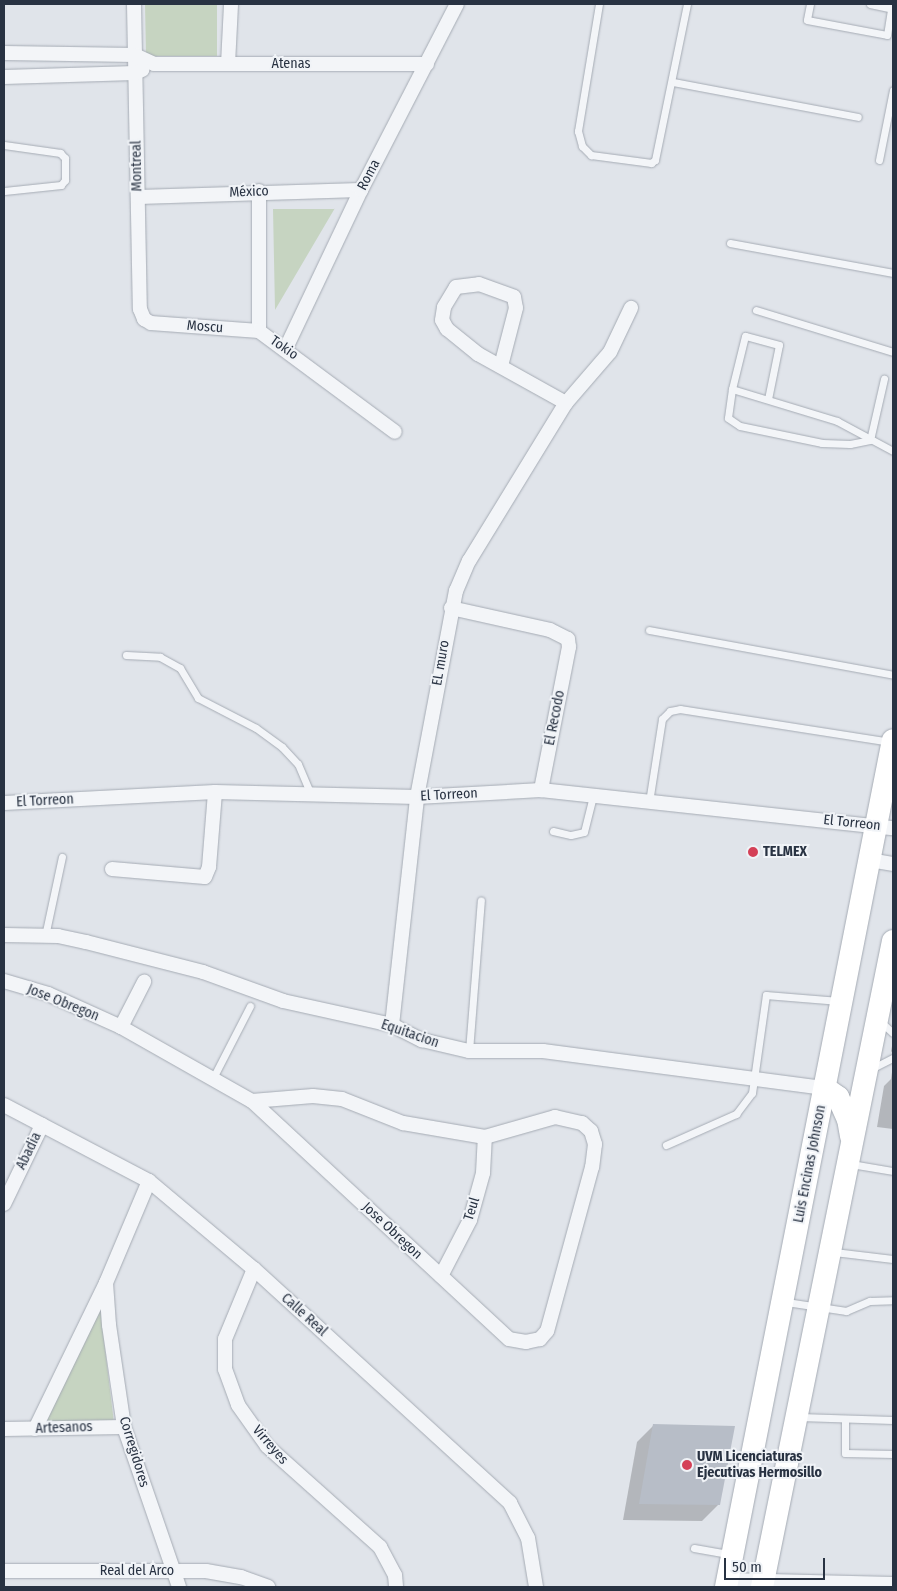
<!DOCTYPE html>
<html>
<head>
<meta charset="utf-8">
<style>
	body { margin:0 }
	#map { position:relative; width:897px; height:1591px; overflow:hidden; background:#e0e4ea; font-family:"Fira Sans Condensed",sans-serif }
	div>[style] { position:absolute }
	.green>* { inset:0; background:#c6d4c1 }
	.shadow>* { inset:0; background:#0003 }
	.building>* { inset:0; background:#b7bdc7 }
	.roads { filter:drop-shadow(0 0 1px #a5abb4) drop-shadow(0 0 1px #a5abb4) }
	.service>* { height:7px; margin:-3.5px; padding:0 3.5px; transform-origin:3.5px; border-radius:3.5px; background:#f3f5f8 }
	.minor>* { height:14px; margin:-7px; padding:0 7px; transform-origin:7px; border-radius:7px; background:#f3f5f8 }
	.primary>* { height:22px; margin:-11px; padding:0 11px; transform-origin:11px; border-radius:11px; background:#fff }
	.dots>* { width:14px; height:14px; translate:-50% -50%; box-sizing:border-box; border:2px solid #f0f3f7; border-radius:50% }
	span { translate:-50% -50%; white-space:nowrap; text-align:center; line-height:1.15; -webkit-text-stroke:4px #f0f3f7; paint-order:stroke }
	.street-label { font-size:14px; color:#283242 }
	.poi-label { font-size:14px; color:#283242; font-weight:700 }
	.left { translate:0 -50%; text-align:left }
	.frame { position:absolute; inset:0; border:5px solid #283242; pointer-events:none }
	.scale { position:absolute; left:724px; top:1558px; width:101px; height:22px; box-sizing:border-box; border:2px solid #283242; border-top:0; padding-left:6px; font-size:15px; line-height:18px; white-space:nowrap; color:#283242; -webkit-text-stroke:4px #f0f3f7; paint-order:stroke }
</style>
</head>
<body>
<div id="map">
	<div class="green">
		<div style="clip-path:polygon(145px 4px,217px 4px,217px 56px,146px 56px)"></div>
		<div style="clip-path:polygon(336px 208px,335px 208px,275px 310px,273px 209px)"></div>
		<div style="clip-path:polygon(100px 1307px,114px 1423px,43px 1424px)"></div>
	</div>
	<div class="shadow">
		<div style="clip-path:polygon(893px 1041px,893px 1054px,891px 1051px)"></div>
		<div style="clip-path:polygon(893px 1065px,893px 1129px,877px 1127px,884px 1086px,891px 1079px)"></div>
		<div style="clip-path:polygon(654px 1425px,719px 1504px,702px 1521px,623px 1520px,637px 1442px)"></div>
	</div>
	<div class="building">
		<div style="clip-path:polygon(653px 1424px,735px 1426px,720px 1505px,639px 1504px)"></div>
	</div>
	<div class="roads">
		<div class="service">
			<div style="left:599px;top:4px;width:129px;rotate:99.4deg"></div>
			<div style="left:578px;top:131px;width:16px;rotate:75deg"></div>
			<div style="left:582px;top:146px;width:13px;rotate:45deg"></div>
			<div style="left:591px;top:155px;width:61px;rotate:7.6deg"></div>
			<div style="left:651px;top:163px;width:5px;rotate:-37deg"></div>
			<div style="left:655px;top:160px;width:159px;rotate:-78.4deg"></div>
			<div style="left:810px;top:4px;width:16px;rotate:101deg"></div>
			<div style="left:807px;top:20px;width:81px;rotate:10.6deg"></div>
			<div style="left:887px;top:35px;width:31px;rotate:-81deg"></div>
			<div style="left:870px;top:4px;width:24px;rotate:12deg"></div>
			<div style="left:673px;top:82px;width:188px;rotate:10.7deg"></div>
			<div style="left:4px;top:145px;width:57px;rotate:8.1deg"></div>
			<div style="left:60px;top:153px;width:7px;rotate:45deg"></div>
			<div style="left:65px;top:158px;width:22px;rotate:90deg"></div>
			<div style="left:65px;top:180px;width:6px;rotate:129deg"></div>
			<div style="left:61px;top:185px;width:57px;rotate:174deg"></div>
			<div style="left:879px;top:160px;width:71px;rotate:-78.7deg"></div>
			<div style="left:730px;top:243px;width:166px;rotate:10.4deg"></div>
			<div style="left:756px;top:310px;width:143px;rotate:17deg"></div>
			<div style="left:732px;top:389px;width:29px;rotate:98deg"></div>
			<div style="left:728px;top:418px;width:14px;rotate:34deg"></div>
			<div style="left:740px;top:426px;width:84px;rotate:11.7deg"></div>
			<div style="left:822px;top:443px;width:28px;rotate:2deg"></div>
			<div style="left:850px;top:444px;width:20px;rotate:-11deg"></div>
			<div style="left:870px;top:440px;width:63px;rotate:-77.1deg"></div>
			<div style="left:768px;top:399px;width:55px;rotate:-78.5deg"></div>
			<div style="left:779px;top:345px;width:35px;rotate:-165deg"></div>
			<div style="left:745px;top:336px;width:55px;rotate:103.8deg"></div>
			<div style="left:732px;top:389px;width:110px;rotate:16.9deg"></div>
			<div style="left:837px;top:421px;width:64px;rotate:28.2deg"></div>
			<div style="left:649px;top:630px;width:248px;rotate:10.4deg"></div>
			<div style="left:126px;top:655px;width:34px;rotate:3deg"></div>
			<div style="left:160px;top:657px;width:23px;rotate:29deg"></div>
			<div style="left:180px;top:668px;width:35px;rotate:59deg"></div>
			<div style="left:198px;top:698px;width:65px;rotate:27.3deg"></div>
			<div style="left:256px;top:728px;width:32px;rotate:36deg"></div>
			<div style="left:282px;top:747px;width:23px;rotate:47deg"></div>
			<div style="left:298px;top:764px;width:34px;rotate:67deg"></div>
			<div style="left:649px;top:802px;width:84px;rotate:-81.1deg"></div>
			<div style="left:662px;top:719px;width:11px;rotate:-45deg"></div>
			<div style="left:670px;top:711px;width:10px;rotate:-11deg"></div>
			<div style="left:680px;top:709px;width:213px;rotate:8.9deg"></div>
			<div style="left:553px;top:831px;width:18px;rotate:13deg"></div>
			<div style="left:571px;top:835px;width:13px;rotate:-13deg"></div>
			<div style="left:584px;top:832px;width:37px;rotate:-76deg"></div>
			<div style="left:45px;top:936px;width:81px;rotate:-77.9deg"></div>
			<div style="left:881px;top:1022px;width:16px;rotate:43deg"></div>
			<div style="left:469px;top:1051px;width:151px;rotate:-85.5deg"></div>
			<div style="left:871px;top:1069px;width:25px;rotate:-27deg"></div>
			<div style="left:213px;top:1078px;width:81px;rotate:-62.8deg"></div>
			<div style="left:666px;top:1145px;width:77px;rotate:-23.9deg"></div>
			<div style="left:736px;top:1114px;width:26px;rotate:-53deg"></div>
			<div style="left:752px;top:1093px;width:99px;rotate:-81.9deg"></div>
			<div style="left:766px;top:995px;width:73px;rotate:4.7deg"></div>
			<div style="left:851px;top:1164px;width:43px;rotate:9.5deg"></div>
			<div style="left:834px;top:1252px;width:59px;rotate:6.8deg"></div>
			<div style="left:786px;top:1302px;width:61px;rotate:8.5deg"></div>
			<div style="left:846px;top:1311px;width:26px;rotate:-23deg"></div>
			<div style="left:870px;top:1301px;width:23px;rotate:-2deg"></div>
			<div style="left:799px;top:1417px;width:94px;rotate:1.8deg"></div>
			<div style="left:845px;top:1419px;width:34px;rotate:90deg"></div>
			<div style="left:845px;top:1453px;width:48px;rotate:1.2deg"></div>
			<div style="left:694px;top:1548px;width:36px;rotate:10deg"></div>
		</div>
		<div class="minor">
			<div style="left:134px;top:4px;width:305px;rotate:88.9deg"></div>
			<div style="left:140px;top:309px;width:11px;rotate:68deg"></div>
			<div style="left:144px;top:319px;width:8px;rotate:30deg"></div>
			<div style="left:151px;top:323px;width:108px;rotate:4.2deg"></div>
			<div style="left:4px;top:53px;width:131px;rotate:0.9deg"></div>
			<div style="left:135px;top:55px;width:21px;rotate:25deg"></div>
			<div style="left:154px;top:64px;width:273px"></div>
			<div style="left:228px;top:64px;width:60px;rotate:-87.1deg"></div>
			<div style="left:4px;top:77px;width:131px;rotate:-1.7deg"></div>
			<div style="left:135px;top:73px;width:8px;rotate:-23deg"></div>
			<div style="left:259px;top:191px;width:140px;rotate:90deg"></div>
			<div style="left:259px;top:331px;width:169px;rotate:36.6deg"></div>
			<div style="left:138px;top:197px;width:223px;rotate:-1.8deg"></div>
			<div style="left:286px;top:348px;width:175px;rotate:-64.6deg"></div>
			<div style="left:361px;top:190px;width:209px;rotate:-62.7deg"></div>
			<div style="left:566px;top:403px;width:67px;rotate:-49.2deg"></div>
			<div style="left:610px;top:352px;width:49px;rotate:-64.5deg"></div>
			<div style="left:451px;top:608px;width:101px;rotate:12.5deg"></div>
			<div style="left:550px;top:630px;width:20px;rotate:27deg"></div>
			<div style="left:568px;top:639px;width:8px;rotate:83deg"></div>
			<div style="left:569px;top:647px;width:146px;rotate:101.1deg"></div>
			<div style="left:4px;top:803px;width:211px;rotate:-3deg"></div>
			<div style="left:215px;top:792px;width:202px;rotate:1.4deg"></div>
			<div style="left:417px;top:797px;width:124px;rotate:-3.2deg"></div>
			<div style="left:541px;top:790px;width:354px;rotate:6.2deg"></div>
			<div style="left:870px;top:860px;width:23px;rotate:10deg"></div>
			<div style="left:112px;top:869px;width:93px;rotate:4.9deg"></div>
			<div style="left:205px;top:877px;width:11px;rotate:-68deg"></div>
			<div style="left:209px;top:867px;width:75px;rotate:-85.4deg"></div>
			<div style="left:4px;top:935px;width:54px;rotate:1.1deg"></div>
			<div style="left:58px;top:936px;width:29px;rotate:12deg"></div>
			<div style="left:86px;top:942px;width:121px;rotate:14.4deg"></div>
			<div style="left:203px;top:972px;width:85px;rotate:19.9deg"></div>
			<div style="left:283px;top:1001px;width:112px;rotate:12.4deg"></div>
			<div style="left:392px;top:1025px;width:34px;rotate:27deg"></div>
			<div style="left:422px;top:1040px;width:48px;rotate:13.2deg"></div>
			<div style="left:469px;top:1051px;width:74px"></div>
			<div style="left:543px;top:1051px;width:284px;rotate:7.5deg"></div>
			<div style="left:4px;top:981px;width:46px;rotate:16.5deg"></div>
			<div style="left:48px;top:994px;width:80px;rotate:24.3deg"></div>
			<div style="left:121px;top:1027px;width:150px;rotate:29.5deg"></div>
			<div style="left:252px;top:1101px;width:61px;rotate:-4.7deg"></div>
			<div style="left:313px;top:1096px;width:29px;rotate:6deg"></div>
			<div style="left:342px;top:1099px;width:66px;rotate:21.5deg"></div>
			<div style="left:403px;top:1123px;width:83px;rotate:9.7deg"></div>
			<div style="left:485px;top:1137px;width:73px;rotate:-15.9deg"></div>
			<div style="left:555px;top:1117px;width:28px;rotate:13deg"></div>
			<div style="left:582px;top:1123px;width:12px;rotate:42deg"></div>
			<div style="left:591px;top:1131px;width:14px;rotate:73deg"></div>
			<div style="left:595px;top:1144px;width:23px;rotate:97deg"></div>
			<div style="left:592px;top:1167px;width:170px;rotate:105.3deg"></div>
			<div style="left:547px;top:1331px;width:11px;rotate:131deg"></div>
			<div style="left:540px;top:1339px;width:14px;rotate:168deg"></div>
			<div style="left:526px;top:1342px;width:17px;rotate:-170deg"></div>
			<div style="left:509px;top:1339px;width:350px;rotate:-137.2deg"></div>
			<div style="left:392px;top:1025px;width:229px;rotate:-83.7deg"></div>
			<div style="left:417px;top:797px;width:210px;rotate:-79.3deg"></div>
			<div style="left:456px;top:591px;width:33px;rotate:-67deg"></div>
			<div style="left:469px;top:561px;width:185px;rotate:-58.5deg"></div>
			<div style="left:566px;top:403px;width:101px;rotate:-150.9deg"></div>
			<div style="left:478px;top:354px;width:40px;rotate:-141deg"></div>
			<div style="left:447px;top:329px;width:10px;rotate:-119deg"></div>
			<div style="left:442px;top:320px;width:13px;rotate:-81deg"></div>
			<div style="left:444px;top:307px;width:23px;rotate:-59deg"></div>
			<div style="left:456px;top:287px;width:23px;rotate:-7deg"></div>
			<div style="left:479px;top:284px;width:37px;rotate:20deg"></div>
			<div style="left:514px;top:297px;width:11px;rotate:80deg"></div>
			<div style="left:516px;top:308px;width:60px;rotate:104.5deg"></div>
			<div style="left:121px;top:1027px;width:51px;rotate:-62.9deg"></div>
			<div style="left:4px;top:1105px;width:164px;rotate:27.7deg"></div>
			<div style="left:149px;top:1181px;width:137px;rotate:40deg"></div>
			<div style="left:254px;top:1269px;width:347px;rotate:42.4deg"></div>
			<div style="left:510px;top:1503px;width:39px;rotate:63deg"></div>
			<div style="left:528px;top:1538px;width:50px;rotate:80.7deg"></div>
			<div style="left:149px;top:1181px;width:111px;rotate:112.9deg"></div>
			<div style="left:106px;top:1283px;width:42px;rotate:85.9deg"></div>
			<div style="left:109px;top:1325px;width:103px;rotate:81.6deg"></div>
			<div style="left:124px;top:1427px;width:169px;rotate:71deg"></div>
			<div style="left:4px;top:1204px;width:88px;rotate:-64.3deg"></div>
			<div style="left:254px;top:1269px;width:76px;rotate:112.5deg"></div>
			<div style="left:225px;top:1339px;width:30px;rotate:90deg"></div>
			<div style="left:225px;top:1369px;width:38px;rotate:70deg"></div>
			<div style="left:238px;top:1405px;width:50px;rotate:54.7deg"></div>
			<div style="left:267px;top:1446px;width:152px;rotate:41.8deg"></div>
			<div style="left:380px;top:1547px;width:32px;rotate:62deg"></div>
			<div style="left:395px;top:1575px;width:12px;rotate:85deg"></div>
			<div style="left:441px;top:1276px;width:63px;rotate:-62.6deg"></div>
			<div style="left:470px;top:1220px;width:49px;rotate:-74.5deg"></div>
			<div style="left:483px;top:1173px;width:36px;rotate:-87deg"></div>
			<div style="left:4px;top:1429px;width:120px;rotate:-1deg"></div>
			<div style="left:35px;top:1429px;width:162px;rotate:-64.1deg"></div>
			<div style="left:4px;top:1571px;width:202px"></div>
			<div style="left:206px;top:1571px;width:36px;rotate:10deg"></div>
			<div style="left:241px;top:1577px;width:29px;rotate:20deg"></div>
			<div style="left:727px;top:1580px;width:166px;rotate:1.4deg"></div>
		</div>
		<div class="primary">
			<div style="left:825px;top:1088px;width:16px;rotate:35deg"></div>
			<div style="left:838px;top:1097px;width:24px;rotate:66deg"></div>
			<div style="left:848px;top:1119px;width:17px;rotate:80deg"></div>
			<div style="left:726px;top:1587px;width:863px;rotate:-78.85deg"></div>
			<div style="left:762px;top:1587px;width:659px;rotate:-78.54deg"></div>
		</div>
	</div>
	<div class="dots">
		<div style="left:753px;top:852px;background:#d44057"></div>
		<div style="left:687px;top:1465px;background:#d44057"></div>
	</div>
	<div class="street-label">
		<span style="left:291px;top:64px">Atenas</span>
		<span style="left:137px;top:166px;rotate:-91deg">Montreal</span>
		<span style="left:369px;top:175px;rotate:-62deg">Roma</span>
		<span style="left:249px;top:192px;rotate:-2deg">México</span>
		<span style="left:205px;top:327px;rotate:4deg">Moscu</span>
		<span style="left:284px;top:348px;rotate:35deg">Tokio</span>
		<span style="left:441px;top:663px;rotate:-80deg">EL muro</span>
		<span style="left:555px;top:718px;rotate:-79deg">El Recodo</span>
		<span style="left:449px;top:795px;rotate:-3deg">El Torreon</span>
		<span style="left:45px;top:801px;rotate:-3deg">El Torreon</span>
		<span style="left:852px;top:823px;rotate:6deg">El Torreon</span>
		<span style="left:63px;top:1003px;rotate:22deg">Jose Obregon</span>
		<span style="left:410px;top:1034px;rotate:19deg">Equitacion</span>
		<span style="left:29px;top:1151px;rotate:-64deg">Abadia</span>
		<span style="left:810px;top:1164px;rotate:-79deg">Luis Encinas Johnson</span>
		<span style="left:472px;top:1209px;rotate:-73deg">Teul</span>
		<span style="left:392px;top:1231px;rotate:43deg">Jose Obregon</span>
		<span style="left:304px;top:1315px;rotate:42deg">Calle Real</span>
		<span style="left:64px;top:1428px;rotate:-2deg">Artesanos</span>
		<span style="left:270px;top:1445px;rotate:49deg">Virreyes</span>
		<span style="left:134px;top:1452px;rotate:73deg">Corregidores</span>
		<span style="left:137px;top:1571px">Real del Arco</span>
	</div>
	<div class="poi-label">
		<span class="left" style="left:763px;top:852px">TELMEX</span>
		<span class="left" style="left:697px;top:1465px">UVM Licenciaturas<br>Ejecutivas Hermosillo</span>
	</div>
	<div class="frame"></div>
	<div class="scale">50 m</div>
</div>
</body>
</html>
